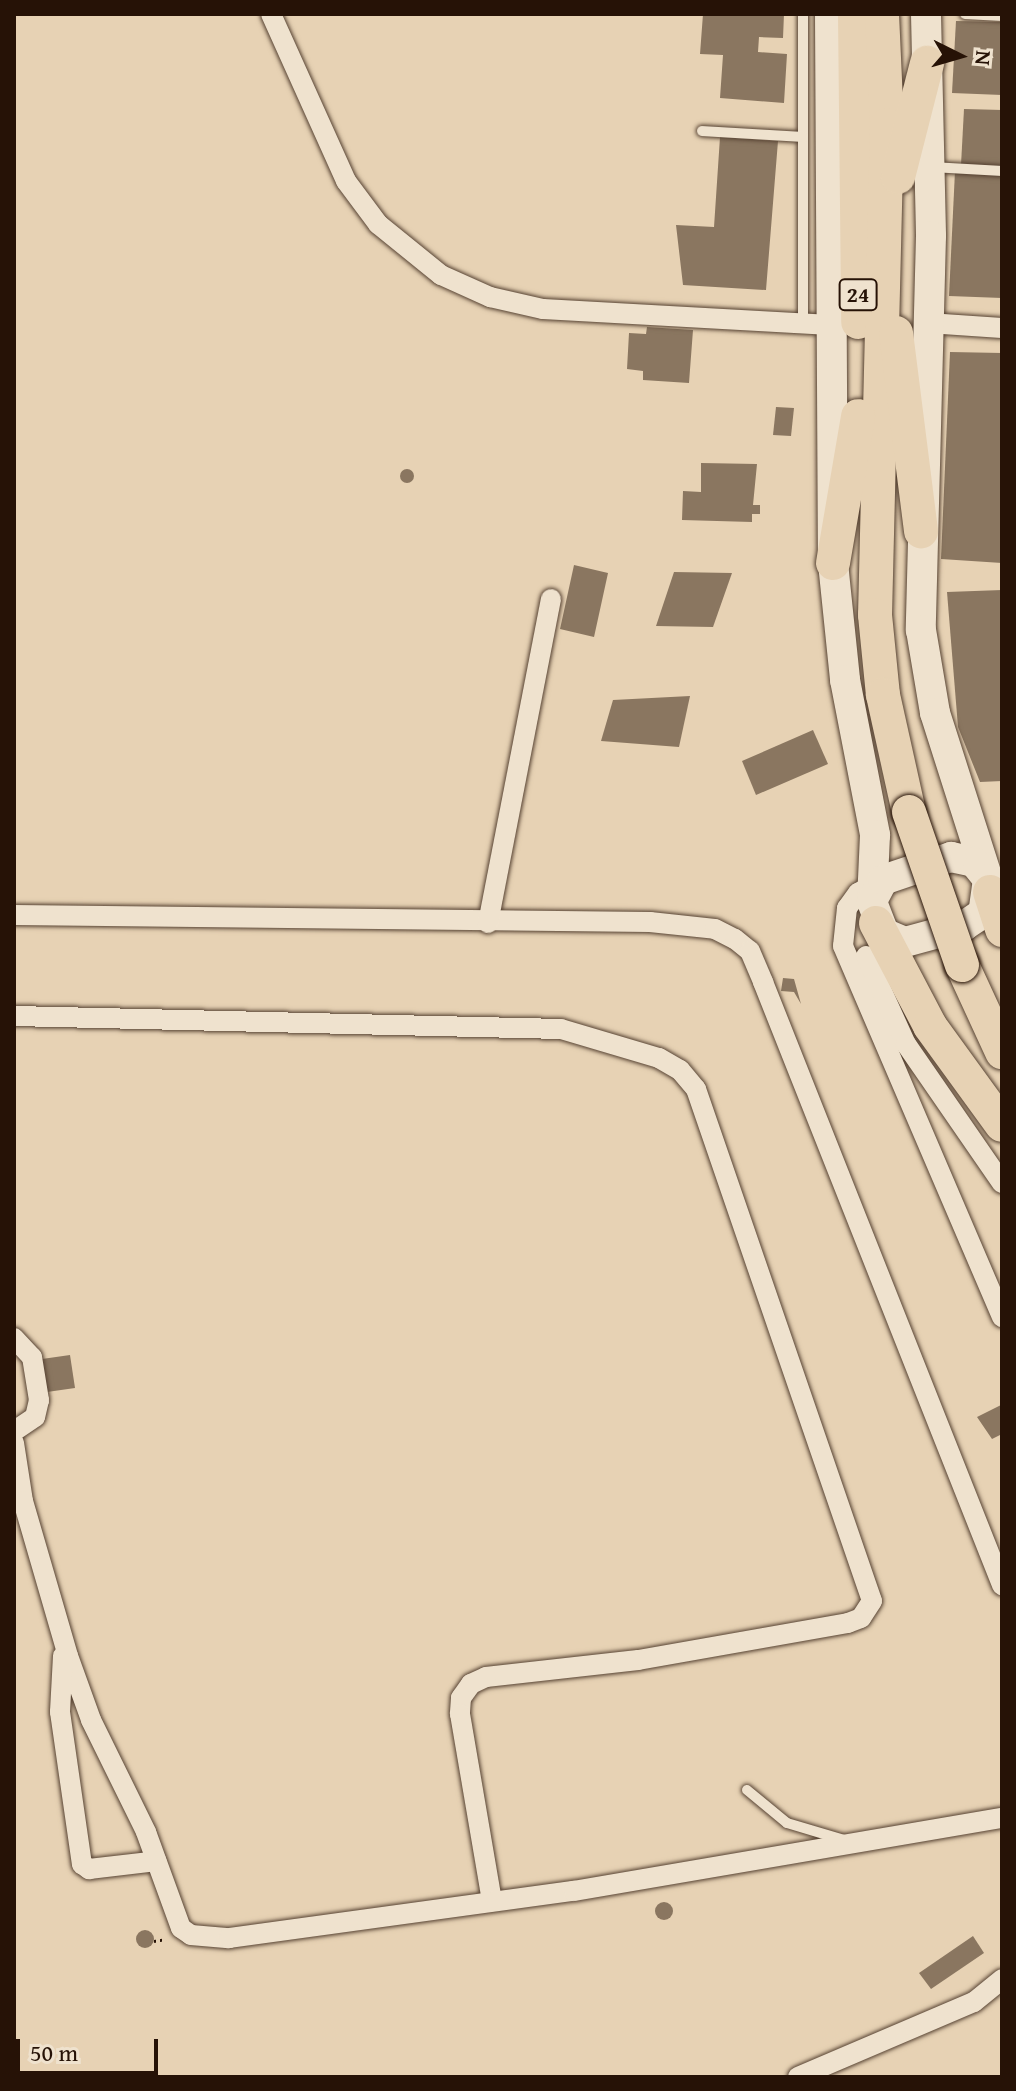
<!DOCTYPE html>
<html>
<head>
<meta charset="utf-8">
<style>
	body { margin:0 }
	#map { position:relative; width:1016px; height:2091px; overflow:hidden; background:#e7d2b4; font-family:"Gentium Book Plus",serif }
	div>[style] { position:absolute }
	.building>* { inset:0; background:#8a7660 }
	.round { border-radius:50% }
	.path>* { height:3px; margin-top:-1.5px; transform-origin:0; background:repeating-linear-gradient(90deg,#261206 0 2px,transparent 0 6px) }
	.roads { filter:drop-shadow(0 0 2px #564232) drop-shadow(0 0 2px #564232) }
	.lane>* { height:10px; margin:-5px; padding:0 5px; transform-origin:5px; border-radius:5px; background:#efe2ce }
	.street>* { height:20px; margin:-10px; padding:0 10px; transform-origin:10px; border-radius:10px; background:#efe2ce }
	.secondary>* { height:30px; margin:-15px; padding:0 15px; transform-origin:15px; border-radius:15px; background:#efe2ce }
	.primary>* { height:34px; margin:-17px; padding:0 17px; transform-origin:17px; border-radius:17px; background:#e7d2b4 }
	.bridges { filter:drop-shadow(0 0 2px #261206) drop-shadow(0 0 2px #261206) }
	.primary-bridge>* { height:34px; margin:-17px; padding:0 17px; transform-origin:17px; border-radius:17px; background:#e7d2b4 }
	span { translate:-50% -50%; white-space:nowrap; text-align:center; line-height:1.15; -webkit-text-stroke:8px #efe2ce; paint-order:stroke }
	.shield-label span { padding:2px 6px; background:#efe2ce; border:2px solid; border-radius:6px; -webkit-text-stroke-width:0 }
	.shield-label { font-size:22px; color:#261206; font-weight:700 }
	.frame { position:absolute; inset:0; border:16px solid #261206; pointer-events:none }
	.north { position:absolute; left:920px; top:16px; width:80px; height:80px; -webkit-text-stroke:6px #efe2ce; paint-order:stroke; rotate:95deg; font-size:22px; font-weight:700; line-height:32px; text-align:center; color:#261206 }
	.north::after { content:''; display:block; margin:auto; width:28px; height:36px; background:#261206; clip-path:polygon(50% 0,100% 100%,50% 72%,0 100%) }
	.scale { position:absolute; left:16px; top:2039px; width:142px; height:36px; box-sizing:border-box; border:4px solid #261206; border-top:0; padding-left:10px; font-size:24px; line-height:28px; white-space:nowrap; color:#261206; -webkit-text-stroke:6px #efe2ce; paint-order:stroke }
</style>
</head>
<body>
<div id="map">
	<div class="building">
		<div style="clip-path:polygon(703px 14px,784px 14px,783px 38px,759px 37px,758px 52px,787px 54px,784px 103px,720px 98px,723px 55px,700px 54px)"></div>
		<div style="clip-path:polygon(956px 21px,1002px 22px,1002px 95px,952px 93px)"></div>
		<div style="clip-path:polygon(964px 109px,1002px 110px,1002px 166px,961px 165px)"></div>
		<div style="clip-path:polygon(720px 137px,778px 141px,766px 290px,683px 285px,676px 225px,714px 227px)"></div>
		<div style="clip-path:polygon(955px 171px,1002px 174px,1002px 298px,949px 296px)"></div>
		<div style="clip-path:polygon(647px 327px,693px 330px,689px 383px,643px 380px,643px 371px,627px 369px,629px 333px,646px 334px)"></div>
		<div style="clip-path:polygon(950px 352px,1002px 353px,1002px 563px,941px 559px)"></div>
		<div style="clip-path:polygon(776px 407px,794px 408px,791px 436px,773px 435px)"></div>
		<div style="clip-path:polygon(701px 463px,757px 464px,753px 505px,760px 505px,760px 514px,752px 514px,752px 522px,682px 520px,683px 491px,701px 492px)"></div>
		<div class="round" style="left:400px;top:469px;width:14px;height:14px"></div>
		<div style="clip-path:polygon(574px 565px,608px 573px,594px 637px,560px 629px)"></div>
		<div style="clip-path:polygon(674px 572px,732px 573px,713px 627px,656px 626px)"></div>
		<div style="clip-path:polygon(1002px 590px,1002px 781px,980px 782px,958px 727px,947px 592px)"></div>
		<div style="clip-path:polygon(690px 696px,679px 747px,601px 741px,613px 700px)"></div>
		<div style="clip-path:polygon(813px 730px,828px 764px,756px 795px,742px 761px)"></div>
		<div style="clip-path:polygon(783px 978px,794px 979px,801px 1004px,794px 992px,781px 991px)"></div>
		<div style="clip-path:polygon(70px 1355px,75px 1388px,47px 1392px,42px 1359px)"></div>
		<div style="clip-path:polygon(1002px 1399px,1002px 1434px,992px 1439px,977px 1417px,1001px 1405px)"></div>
		<div class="round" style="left:655px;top:1902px;width:18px;height:18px"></div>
		<div class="round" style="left:136px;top:1930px;width:18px;height:18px"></div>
		<div style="clip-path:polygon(973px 1936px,984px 1953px,931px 1989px,919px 1973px)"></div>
	</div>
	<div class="path">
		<div style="left:154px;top:1941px;width:12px;rotate:-9deg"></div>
	</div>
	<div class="roads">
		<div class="lane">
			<div style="left:803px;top:14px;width:310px;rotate:90deg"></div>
			<div style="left:965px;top:14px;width:37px;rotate:3deg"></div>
			<div style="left:702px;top:131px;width:101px;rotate:3.4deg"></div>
			<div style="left:932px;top:167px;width:70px;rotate:3.3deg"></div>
			<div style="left:747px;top:1790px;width:52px;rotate:39.5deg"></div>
			<div style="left:787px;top:1823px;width:59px;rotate:16.6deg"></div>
		</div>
		<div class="street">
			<div style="left:271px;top:14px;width:183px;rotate:65.8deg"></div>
			<div style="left:346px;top:181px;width:54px;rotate:53.3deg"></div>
			<div style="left:378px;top:224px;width:81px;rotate:39deg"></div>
			<div style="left:441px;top:275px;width:54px;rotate:24.2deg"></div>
			<div style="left:490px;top:297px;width:54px;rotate:12.8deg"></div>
			<div style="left:543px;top:309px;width:288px;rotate:3.2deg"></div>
			<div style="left:928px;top:323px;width:74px;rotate:3.9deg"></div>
			<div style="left:879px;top:881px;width:24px;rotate:150deg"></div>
			<div style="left:858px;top:893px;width:19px;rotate:126deg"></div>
			<div style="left:847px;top:908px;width:38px;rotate:96deg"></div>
			<div style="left:843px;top:946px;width:404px;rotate:66.8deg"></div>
			<div style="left:14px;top:915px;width:636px;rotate:0.63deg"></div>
			<div style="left:650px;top:922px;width:65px;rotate:6.1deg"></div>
			<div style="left:715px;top:929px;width:22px;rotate:27deg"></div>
			<div style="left:735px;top:939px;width:19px;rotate:39deg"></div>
			<div style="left:750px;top:951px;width:34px;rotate:67deg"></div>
			<div style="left:763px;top:982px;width:649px;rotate:68.38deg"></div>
			<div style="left:488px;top:923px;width:330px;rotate:-79deg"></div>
			<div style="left:866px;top:956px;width:97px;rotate:65.6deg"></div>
			<div style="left:906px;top:1044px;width:169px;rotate:55.4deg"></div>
			<div style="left:14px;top:1016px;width:547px;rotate:1.36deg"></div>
			<div style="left:561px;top:1029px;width:102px;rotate:16.5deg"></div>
			<div style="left:659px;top:1058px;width:24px;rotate:30deg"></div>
			<div style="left:680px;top:1070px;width:25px;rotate:50deg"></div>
			<div style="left:696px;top:1089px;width:541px;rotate:71.03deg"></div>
			<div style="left:872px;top:1601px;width:20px;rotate:123deg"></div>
			<div style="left:861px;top:1618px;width:14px;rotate:159deg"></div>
			<div style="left:848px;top:1623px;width:213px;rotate:170deg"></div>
			<div style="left:638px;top:1660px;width:153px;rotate:173.6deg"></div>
			<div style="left:486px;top:1677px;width:17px;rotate:155deg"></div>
			<div style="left:471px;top:1684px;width:17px;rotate:126deg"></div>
			<div style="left:461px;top:1698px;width:16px;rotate:94deg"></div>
			<div style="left:460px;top:1714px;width:190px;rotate:80.3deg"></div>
			<div style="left:14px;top:1338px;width:26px;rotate:47deg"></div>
			<div style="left:32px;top:1357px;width:44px;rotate:80.8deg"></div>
			<div style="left:39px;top:1400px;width:17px;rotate:103deg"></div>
			<div style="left:35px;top:1417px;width:25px;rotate:146deg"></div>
			<div style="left:14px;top:1443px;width:59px;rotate:81.2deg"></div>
			<div style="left:23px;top:1501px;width:161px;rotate:73.8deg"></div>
			<div style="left:68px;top:1656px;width:68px;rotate:70.2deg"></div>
			<div style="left:91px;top:1720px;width:125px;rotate:63.8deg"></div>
			<div style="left:146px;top:1832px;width:102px;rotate:70deg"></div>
			<div style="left:181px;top:1928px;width:12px;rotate:35deg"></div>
			<div style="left:191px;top:1935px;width:38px;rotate:5deg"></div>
			<div style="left:229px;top:1938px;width:348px;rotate:-7.8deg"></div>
			<div style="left:574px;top:1891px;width:434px;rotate:-9.7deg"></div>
			<div style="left:63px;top:1656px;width:56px;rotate:93.1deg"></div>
			<div style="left:60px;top:1712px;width:154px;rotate:81.8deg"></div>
			<div style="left:82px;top:1864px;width:9px;rotate:36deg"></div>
			<div style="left:89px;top:1869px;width:68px;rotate:-6.7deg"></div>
			<div style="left:798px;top:2077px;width:191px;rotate:-23.1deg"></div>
			<div style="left:974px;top:2002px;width:36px;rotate:-39deg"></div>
		</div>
		<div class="secondary">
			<div style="left:830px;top:14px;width:549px;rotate:89.69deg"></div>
			<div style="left:833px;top:563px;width:118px;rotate:84.1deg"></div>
			<div style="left:845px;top:680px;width:158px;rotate:79deg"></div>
			<div style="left:875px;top:835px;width:66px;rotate:92.6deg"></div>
			<div style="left:926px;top:14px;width:222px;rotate:88.7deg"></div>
			<div style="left:931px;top:236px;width:394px;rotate:91.5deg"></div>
			<div style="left:921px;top:630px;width:84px;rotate:80.4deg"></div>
			<div style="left:935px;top:713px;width:174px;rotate:72.3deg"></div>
			<div style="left:951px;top:857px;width:24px;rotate:12deg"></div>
			<div style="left:974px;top:862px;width:22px;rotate:51deg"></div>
			<div style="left:988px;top:879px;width:34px;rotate:98deg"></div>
			<div style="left:983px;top:913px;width:23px;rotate:146deg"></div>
			<div style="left:964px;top:926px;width:61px;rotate:164.8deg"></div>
			<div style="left:905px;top:942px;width:23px;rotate:-157deg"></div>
			<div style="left:884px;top:933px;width:34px;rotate:-111deg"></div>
			<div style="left:872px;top:901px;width:24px;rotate:-62deg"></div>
			<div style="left:883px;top:880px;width:72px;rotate:-18.7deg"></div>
		</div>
		<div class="primary">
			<div style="left:855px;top:14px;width:308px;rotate:89.4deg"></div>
			<div style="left:882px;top:14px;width:111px;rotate:87.4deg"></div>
			<div style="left:887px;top:125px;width:490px;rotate:91.4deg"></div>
			<div style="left:875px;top:615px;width:80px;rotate:84.3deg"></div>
			<div style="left:883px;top:695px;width:120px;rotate:77.5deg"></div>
			<div style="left:898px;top:177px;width:118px;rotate:-75.7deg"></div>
			<div style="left:896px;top:333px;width:200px;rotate:82.8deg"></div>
			<div style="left:833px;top:563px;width:149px;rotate:-80.3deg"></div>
			<div style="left:990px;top:892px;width:40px;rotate:72deg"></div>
			<div style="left:876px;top:923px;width:116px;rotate:62.3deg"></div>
			<div style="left:930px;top:1026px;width:122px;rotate:54deg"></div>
			<div style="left:962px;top:965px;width:96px;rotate:65.3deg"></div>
		</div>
	</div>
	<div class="bridges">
		<div class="primary-bridge">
			<div style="left:909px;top:812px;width:162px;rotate:70.9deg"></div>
		</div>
	</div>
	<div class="shield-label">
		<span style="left:858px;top:295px">24</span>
	</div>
	<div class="frame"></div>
	<div class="north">N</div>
	<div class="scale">50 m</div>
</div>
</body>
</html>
